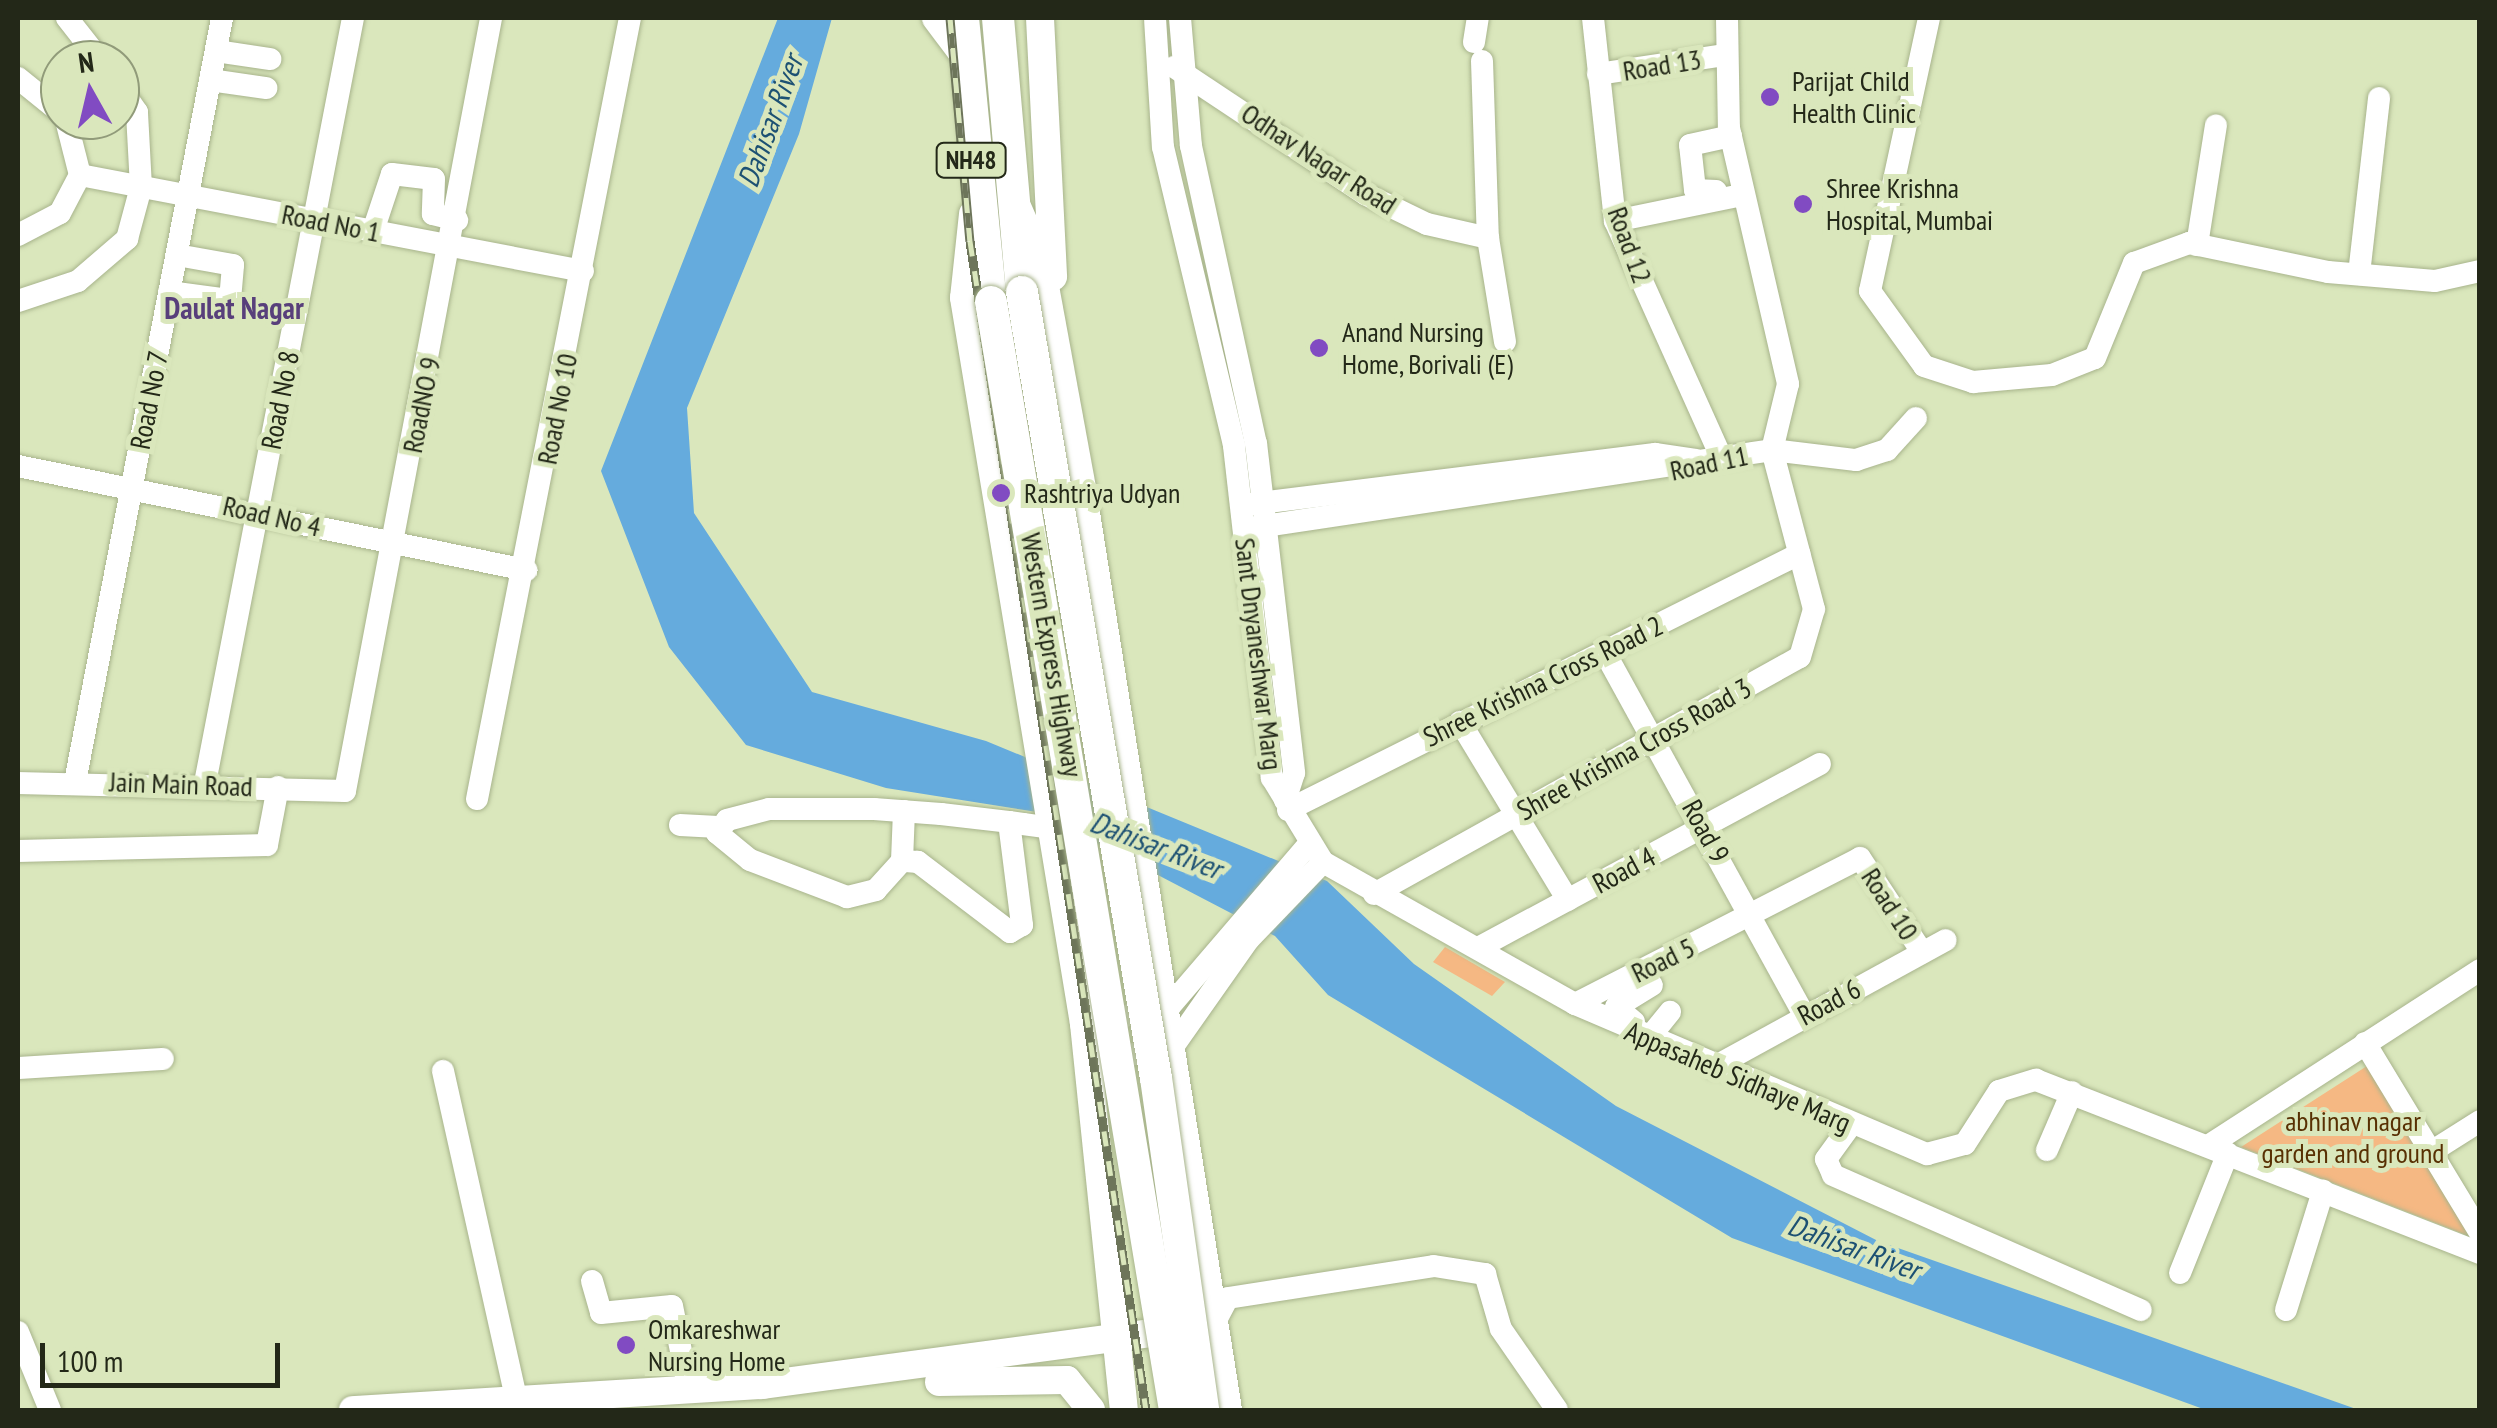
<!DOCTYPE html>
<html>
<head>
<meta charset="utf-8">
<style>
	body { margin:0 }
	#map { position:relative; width:2497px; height:1428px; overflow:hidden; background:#dae7bc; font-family:"PT Sans Narrow",sans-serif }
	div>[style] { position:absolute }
	.green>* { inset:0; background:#f5b883 }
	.water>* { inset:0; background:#65abdd }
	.roads { filter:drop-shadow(0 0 2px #a8b48c) drop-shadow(0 0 2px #a8b48c) }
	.minor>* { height:22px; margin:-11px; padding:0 11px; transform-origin:11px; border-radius:11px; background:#fff }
	.major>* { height:28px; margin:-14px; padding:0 14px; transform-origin:14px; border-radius:14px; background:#fff }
	.highway>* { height:32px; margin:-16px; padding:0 16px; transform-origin:16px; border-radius:16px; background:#fff }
	.rail>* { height:9px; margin-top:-4.5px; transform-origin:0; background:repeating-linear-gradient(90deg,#dae7bc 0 15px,#6d755a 0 30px); box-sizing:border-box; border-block:2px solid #6d755a }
	.bridges { filter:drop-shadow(0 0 2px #a8b48c) drop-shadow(0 0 2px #a8b48c) }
	.highway-bridge>* { height:32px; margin:-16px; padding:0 16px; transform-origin:16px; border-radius:16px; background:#fff }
	.dots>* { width:28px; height:28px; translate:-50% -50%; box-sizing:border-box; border:5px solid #dae7bc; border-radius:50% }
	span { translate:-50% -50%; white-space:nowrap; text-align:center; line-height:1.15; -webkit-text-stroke:10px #dae7bc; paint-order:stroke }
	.shield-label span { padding:2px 8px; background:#dae7bc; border:2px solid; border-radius:8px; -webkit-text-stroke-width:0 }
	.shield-label { font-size:25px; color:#232818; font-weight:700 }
	.street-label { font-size:28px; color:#232818 }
	.poi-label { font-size:28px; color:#232818 }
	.left { translate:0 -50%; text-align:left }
	.park-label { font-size:28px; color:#583003 }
	.water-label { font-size:30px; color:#1d5173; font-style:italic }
	.neighbourhood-label { font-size:30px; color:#583f7b; font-weight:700 }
	.frame { position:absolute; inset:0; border:20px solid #232818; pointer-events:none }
	.north { position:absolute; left:40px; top:40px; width:100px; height:100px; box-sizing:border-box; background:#dae7bc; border:2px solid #919b7a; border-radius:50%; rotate:352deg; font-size:28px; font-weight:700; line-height:40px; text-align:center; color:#232818 }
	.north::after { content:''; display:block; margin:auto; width:35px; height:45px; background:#814bc2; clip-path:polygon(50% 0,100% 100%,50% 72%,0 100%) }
	.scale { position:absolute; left:40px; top:1343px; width:240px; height:45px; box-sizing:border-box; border:5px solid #232818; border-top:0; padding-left:12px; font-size:30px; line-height:35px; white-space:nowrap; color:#232818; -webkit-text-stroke:8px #dae7bc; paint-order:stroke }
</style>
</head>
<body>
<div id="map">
	<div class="green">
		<div style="clip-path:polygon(1445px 947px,1505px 982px,1492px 996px,1433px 962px)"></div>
		<div style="clip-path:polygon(2367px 1066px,2469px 1236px,2241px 1147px)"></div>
	</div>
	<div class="water">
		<div style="clip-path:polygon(778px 18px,832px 18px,799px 134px,687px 408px,694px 513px,812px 692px,986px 741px,1327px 881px,1414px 964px,1616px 1106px,1878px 1241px,2359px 1410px,2206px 1410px,1732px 1238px,1328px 995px,1275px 936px,1037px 812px,886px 788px,746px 745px,669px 647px,601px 471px)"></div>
	</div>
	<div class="roads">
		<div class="minor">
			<div style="left:67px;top:18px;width:53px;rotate:51.8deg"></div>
			<div style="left:1155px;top:18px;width:129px;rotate:86.5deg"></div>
			<div style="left:1163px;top:147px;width:307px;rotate:76.6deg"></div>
			<div style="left:1234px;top:446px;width:334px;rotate:83.5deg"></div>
			<div style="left:1272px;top:778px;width:98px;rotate:58.7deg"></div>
			<div style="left:1323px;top:862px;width:289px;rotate:29.4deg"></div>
			<div style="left:1575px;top:1004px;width:383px;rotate:23.1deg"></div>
			<div style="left:1927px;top:1154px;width:39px;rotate:-15deg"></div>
			<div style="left:1965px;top:1144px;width:63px;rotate:-57.3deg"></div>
			<div style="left:1999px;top:1091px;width:39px;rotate:-17deg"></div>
			<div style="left:2036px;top:1080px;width:477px;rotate:21.3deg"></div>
			<div style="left:1180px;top:18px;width:128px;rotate:85.1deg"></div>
			<div style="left:1191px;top:146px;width:304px;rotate:77.7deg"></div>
			<div style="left:1256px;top:443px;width:332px;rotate:83.4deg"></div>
			<div style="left:1294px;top:773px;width:29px;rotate:108deg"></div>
			<div style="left:1593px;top:18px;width:204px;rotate:83.8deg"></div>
			<div style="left:1615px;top:221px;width:259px;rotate:65.8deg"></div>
			<div style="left:1727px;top:18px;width:110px;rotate:89deg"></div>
			<div style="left:1729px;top:128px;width:263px;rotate:77deg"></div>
			<div style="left:1788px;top:384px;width:68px;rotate:103.6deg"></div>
			<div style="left:1929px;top:18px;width:279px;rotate:102.2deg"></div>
			<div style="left:1870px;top:291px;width:92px;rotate:54.2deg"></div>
			<div style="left:1924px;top:366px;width:52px;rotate:18.1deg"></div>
			<div style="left:1973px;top:382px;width:79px;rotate:-5.1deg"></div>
			<div style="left:2052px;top:375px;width:46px;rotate:-21.6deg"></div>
			<div style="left:2095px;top:358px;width:103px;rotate:-67.7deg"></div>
			<div style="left:2134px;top:263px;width:59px;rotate:-20deg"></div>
			<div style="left:2189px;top:243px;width:142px;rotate:11.8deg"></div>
			<div style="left:2328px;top:272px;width:107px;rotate:4.8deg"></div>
			<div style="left:2435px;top:281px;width:46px;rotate:-12.5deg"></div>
			<div style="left:1474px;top:42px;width:24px;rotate:-81deg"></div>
			<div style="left:216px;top:51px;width:55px;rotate:8.4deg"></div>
			<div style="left:1482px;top:61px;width:177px;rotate:88.1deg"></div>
			<div style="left:1488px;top:238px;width:105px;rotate:80.7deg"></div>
			<div style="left:1174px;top:67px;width:229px;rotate:33.6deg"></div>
			<div style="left:1365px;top:194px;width:69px;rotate:25.8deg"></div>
			<div style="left:1427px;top:224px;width:63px;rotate:12.9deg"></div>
			<div style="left:1598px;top:74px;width:128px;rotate:-8.5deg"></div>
			<div style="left:18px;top:78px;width:54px;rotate:39deg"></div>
			<div style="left:210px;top:80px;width:57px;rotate:8.1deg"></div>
			<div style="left:80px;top:175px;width:512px;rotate:10.81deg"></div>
			<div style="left:1716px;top:191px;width:21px;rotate:-177deg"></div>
			<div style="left:1695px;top:190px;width:45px;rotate:-96.3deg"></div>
			<div style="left:1690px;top:145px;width:42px;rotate:-12.4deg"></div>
			<div style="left:1615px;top:221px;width:130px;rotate:-11.6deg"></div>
			<div style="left:373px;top:231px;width:60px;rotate:-71.6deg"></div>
			<div style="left:392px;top:174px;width:42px;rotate:6.8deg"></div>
			<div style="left:434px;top:179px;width:35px;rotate:92deg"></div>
			<div style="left:433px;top:214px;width:25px;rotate:14deg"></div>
			<div style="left:18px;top:235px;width:47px;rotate:-27.6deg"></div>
			<div style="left:60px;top:213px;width:43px;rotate:-62.2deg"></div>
			<div style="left:80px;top:175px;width:57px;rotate:-104.3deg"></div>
			<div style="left:2197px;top:245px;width:121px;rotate:-81deg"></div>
			<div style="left:2359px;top:274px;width:177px;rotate:-83.5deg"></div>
			<div style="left:169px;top:292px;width:62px;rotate:7.5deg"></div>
			<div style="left:230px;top:300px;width:35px;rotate:-85deg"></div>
			<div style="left:233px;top:265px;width:57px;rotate:-169.9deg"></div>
			<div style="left:18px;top:301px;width:63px;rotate:-18.4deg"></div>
			<div style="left:78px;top:281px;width:65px;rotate:-40.6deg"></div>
			<div style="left:127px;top:239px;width:54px;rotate:-74.9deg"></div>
			<div style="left:141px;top:187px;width:75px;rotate:-93.1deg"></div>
			<div style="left:137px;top:112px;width:29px;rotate:-125deg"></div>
			<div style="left:18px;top:466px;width:519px;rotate:11.57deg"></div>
			<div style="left:1252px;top:504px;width:406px;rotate:-7.1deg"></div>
			<div style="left:1655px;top:454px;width:41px;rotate:8.3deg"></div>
			<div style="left:1251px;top:528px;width:527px;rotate:-8.51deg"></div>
			<div style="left:1772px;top:450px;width:85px;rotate:6.8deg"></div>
			<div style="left:1856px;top:460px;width:33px;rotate:-18deg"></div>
			<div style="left:1887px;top:450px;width:43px;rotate:-47.8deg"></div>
			<div style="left:1604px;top:651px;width:415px;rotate:61.2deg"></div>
			<div style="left:1460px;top:722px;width:208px;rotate:58.8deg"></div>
			<div style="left:75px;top:782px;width:778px;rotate:-79.11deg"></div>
			<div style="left:18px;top:783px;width:327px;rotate:1.4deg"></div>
			<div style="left:345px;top:791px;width:787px;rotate:-79.3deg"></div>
			<div style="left:205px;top:783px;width:779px;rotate:-79.05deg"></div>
			<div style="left:477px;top:799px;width:796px;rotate:-78.92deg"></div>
			<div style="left:1288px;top:810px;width:572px;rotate:-26.61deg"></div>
			<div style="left:1009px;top:822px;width:104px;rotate:82.8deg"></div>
			<div style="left:1022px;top:925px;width:14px;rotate:150deg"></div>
			<div style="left:1010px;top:932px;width:116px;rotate:-142.7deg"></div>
			<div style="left:918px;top:862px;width:16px;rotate:-176deg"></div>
			<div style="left:902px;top:861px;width:39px;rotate:132deg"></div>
			<div style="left:876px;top:890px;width:30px;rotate:166deg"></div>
			<div style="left:847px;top:897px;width:104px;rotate:-159.1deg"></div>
			<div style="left:750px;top:860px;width:43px;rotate:-140.7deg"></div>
			<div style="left:717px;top:833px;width:16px;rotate:-52deg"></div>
			<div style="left:727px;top:820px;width:43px;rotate:-14.7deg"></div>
			<div style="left:769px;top:809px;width:105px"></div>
			<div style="left:874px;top:809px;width:67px;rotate:4.3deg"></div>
			<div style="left:941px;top:814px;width:68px;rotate:6.7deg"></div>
			<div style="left:1009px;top:822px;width:14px;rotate:8deg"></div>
			<div style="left:1023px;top:824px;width:30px;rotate:8deg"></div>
			<div style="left:680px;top:825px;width:38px;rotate:3deg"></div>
			<div style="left:18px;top:851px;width:249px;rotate:-1.4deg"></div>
			<div style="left:267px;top:845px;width:59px;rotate:-79.3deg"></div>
			<div style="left:902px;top:861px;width:50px;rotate:-87.7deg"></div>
			<div style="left:1374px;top:894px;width:487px;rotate:-29.1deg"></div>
			<div style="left:1800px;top:657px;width:50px;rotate:-73.7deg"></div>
			<div style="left:1814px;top:609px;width:164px;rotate:-104.8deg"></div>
			<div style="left:1480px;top:947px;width:386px;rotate:-28.3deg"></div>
			<div style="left:1575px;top:1004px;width:320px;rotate:-27.1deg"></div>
			<div style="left:1860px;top:858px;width:113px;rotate:56.6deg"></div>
			<div style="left:1098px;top:1022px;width:74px;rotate:-12.5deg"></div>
			<div style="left:1170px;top:1006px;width:211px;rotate:-49.4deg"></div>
			<div style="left:1634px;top:1022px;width:23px;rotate:-140deg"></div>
			<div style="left:1616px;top:1007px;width:42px;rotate:-31.4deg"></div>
			<div style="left:1648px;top:1039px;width:35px;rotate:-51deg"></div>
			<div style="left:2365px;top:1043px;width:222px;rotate:58.8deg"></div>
			<div style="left:1102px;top:1062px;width:75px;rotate:-13.9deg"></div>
			<div style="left:1175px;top:1044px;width:127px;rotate:-54.9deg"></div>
			<div style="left:1248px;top:940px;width:108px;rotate:-46.1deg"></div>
			<div style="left:1714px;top:1067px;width:264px;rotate:-28.7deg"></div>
			<div style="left:18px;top:1068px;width:145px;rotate:-3.6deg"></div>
			<div style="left:443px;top:1071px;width:347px;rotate:77.4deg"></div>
			<div style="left:1850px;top:1126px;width:41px;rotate:126deg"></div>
			<div style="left:1826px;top:1159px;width:17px;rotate:66deg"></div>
			<div style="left:1833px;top:1175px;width:336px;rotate:23.7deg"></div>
			<div style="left:2208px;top:1146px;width:324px;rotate:-32.9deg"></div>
			<div style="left:2047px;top:1150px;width:63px;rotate:-66.7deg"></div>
			<div style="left:2431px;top:1152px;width:58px;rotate:-32.3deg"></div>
			<div style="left:2180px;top:1273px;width:129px;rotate:-68.2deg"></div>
			<div style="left:592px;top:1281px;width:33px;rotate:74deg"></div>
			<div style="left:601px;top:1313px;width:71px;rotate:-5.6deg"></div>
			<div style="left:672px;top:1306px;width:87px;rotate:78.7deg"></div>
			<div style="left:2286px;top:1310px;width:125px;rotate:-72.7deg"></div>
			<div style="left:1215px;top:1322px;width:27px;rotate:-62deg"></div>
			<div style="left:1228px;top:1298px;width:208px;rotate:-8.8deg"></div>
			<div style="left:1434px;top:1266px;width:52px;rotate:8.9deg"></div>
			<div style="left:1485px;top:1274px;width:57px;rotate:73.8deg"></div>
			<div style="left:1501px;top:1329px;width:98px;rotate:55.3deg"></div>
			<div style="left:18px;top:1332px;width:84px;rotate:67.7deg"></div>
		</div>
		<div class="major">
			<div style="left:936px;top:18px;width:45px;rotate:53.1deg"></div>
			<div style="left:1040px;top:18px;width:259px;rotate:87.1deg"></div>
			<div style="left:1018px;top:209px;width:55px;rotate:66.3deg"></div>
			<div style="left:1040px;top:259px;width:233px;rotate:79.6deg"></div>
			<div style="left:1082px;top:488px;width:933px;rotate:81deg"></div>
			<div style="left:973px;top:214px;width:84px;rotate:96.1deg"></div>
			<div style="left:964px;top:298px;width:736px;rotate:80.61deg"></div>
			<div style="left:1084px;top:1024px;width:388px;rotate:84.1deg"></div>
			<div style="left:939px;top:1382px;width:128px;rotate:-0.9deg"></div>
			<div style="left:1067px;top:1380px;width:38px;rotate:51deg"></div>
			<div style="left:353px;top:1410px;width:410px;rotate:-3.5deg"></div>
			<div style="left:762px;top:1385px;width:421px;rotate:-7.6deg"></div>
		</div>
		<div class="highway">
			<div style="left:963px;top:18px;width:285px;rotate:84.4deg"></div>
			<div style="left:998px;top:18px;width:275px;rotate:85deg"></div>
		</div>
	</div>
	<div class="rail">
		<div style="left:950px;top:18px;width:224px;rotate:84.9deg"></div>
		<div style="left:970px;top:241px;width:1182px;rotate:81.44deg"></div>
	</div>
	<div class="bridges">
		<div class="highway-bridge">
			<div style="left:1022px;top:292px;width:797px;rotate:80.33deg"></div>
			<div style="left:1156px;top:1078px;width:335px;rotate:81.9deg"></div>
			<div style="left:991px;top:302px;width:1123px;rotate:80.57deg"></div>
		</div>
	</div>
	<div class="dots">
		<div style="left:1770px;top:97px;background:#814bc2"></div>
		<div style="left:1803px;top:204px;background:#814bc2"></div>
		<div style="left:1319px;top:348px;background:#814bc2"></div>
		<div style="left:1001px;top:493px;background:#814bc2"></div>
		<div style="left:626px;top:1345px;background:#814bc2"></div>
	</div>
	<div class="shield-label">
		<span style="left:971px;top:160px">NH48</span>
	</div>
	<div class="street-label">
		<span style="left:1662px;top:65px;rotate:-9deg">Road 13</span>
		<span style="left:1319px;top:159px;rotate:33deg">Odhav Nagar Road</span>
		<span style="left:331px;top:223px;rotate:11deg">Road No 1</span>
		<span style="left:1630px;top:245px;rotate:70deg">Road 12</span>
		<span style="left:149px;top:400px;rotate:-79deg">Road No 7</span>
		<span style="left:280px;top:400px;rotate:-79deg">Road No 8</span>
		<span style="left:421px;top:405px;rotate:-79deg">RoadNO 9</span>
		<span style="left:557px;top:409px;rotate:-79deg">Road No 10</span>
		<span style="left:1709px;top:463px;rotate:-12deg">Road 11</span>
		<span style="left:272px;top:516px;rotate:13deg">Road No 4</span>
		<span style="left:1259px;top:654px;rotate:83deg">Sant Dnyaneshwar Marg</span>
		<span style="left:1052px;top:655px;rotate:80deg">Western Express Highway</span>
		<span style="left:1543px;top:681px;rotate:-26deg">Shree Krishna Cross Road 2</span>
		<span style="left:1634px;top:749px;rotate:-29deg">Shree Krishna Cross Road 3</span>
		<span style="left:181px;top:784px;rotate:2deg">Jain Main Road</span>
		<span style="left:1706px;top:831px;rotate:61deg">Road 9</span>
		<span style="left:1624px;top:870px;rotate:-28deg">Road 4</span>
		<span style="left:1890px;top:904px;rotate:57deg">Road 10</span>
		<span style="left:1663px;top:960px;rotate:-26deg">Road 5</span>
		<span style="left:1829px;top:1002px;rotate:-28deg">Road 6</span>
		<span style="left:1738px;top:1077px;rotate:23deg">Appasaheb Sidhaye Marg</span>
	</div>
	<div class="poi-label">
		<span class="left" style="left:1792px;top:97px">Parijat Child<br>Health Clinic</span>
		<span class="left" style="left:1826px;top:204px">Shree Krishna<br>Hospital, Mumbai</span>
		<span class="left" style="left:1342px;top:348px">Anand Nursing<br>Home, Borivali (E)</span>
		<span class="left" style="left:1024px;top:493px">Rashtriya Udyan</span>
		<span class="left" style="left:648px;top:1345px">Omkareshwar<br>Nursing Home</span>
	</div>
	<div class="park-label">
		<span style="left:2353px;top:1137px">abhinav nagar<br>garden and ground</span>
	</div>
	<div class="water-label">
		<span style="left:770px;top:121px;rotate:-70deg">Dahisar River</span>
		<span style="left:1156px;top:845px;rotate:21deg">Dahisar River</span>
		<span style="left:1854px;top:1247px;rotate:20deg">Dahisar River</span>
	</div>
	<div class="neighbourhood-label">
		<span style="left:234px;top:308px">Daulat Nagar</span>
	</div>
	<div class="frame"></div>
	<div class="north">N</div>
	<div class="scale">100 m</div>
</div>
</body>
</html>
